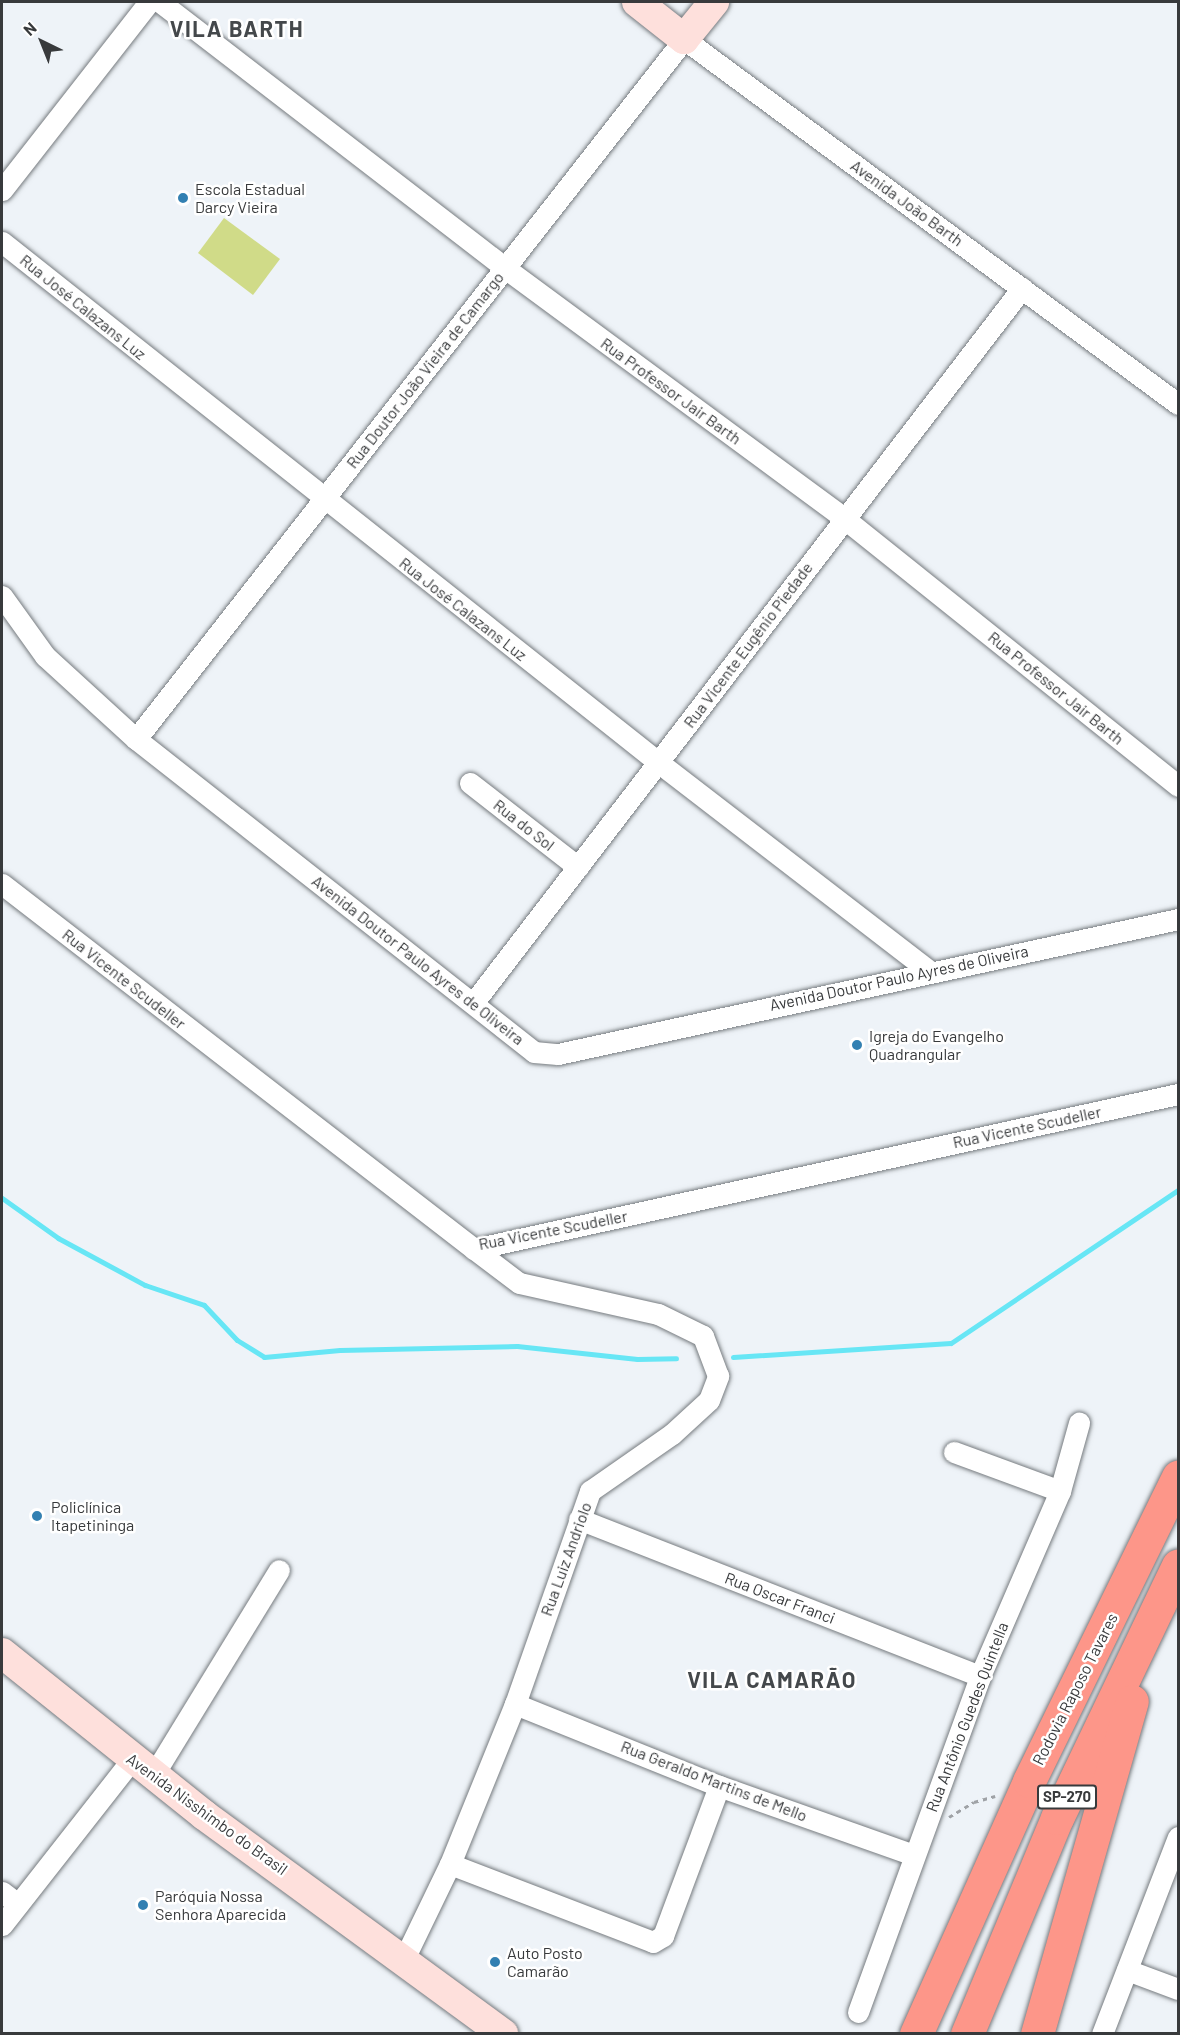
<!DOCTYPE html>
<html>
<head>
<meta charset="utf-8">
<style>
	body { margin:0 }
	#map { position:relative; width:1180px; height:2035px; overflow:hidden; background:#eef3f8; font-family:Barlow,sans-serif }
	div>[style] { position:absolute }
	.green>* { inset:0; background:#d0db88 }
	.stream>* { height:5px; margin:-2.5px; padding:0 2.5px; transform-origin:2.5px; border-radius:2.5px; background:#67e6f5 }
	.path>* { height:3px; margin-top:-1.5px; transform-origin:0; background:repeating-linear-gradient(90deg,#9fa2a6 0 4.5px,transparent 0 9px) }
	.roads { filter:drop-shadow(0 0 2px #767b7f) drop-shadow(0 0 2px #767b7f) }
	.street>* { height:21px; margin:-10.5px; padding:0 10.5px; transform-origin:10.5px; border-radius:10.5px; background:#fff }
	.secondary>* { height:30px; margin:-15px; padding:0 15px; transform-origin:15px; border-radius:15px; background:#fee0dc }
	.highway>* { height:33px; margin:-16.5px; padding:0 16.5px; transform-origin:16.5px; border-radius:16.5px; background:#fd9689 }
	.dots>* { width:16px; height:16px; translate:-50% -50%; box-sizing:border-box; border:3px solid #fff; border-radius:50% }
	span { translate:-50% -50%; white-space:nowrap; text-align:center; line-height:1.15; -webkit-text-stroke:5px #fff; paint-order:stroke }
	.shield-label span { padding:2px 4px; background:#fff; border:2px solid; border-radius:4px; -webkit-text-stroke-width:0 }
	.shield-label { font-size:15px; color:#383a3c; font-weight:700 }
	.poi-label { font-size:16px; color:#383a3c }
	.left { translate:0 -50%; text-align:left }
	.street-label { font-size:16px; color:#383a3c }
	.district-label { font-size:22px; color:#44484b; font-weight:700; letter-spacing:1.5px }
	.frame { position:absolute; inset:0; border:3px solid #383a3c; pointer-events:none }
	.north { position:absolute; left:12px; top:12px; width:60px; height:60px; -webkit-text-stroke:4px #fff; paint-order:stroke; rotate:317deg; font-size:16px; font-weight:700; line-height:24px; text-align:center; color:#383a3c }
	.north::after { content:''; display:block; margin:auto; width:21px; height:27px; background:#383a3c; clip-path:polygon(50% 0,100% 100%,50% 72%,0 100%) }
</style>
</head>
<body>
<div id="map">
	<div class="green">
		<div style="clip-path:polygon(224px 218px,280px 259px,253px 295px,198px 253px)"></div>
	</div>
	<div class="stream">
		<div style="left:2px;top:1198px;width:69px;rotate:35.5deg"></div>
		<div style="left:58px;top:1238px;width:99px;rotate:28.4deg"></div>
		<div style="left:145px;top:1285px;width:62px;rotate:18.7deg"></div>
		<div style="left:204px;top:1305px;width:48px;rotate:46.7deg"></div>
		<div style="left:237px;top:1340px;width:32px;rotate:32deg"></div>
		<div style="left:264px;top:1357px;width:76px;rotate:-5.3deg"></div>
		<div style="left:340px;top:1350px;width:177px;rotate:-1.3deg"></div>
		<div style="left:517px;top:1346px;width:121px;rotate:6.2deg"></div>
		<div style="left:637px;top:1359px;width:39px;rotate:-1deg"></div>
		<div style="left:733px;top:1357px;width:218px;rotate:-3.7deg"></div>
		<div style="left:951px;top:1343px;width:274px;rotate:-34deg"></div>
	</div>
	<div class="path">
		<div style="left:949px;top:1817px;width:29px;rotate:-31deg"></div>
		<div style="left:974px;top:1802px;width:22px;rotate:-16deg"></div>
	</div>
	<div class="roads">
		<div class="street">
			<div style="left:160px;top:2px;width:436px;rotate:37.6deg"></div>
			<div style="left:505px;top:268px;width:423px;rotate:36.4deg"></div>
			<div style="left:845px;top:519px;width:427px;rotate:38.7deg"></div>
			<div style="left:2px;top:190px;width:239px;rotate:-52deg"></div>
			<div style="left:2px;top:242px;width:837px;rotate:38.4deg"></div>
			<div style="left:658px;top:762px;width:342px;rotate:37.6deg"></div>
			<div style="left:2px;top:596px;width:74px;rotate:54.4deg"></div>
			<div style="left:45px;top:656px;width:123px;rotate:42.4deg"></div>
			<div style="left:136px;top:739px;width:506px;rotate:38.18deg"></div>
			<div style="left:534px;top:1052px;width:24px;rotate:5deg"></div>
			<div style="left:558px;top:1054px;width:635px;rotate:-12.28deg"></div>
			<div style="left:136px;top:739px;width:889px;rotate:-51.94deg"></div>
			<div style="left:684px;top:39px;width:614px;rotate:36.46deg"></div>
			<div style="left:470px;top:783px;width:137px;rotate:37.9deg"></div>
			<div style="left:2px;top:884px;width:597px;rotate:37.71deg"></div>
			<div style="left:474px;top:1249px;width:721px;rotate:-12.42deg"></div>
			<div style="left:474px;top:1002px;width:900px;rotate:-52.49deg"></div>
			<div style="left:954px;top:1452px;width:113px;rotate:20.2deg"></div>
			<div style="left:579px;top:1519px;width:431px;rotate:21.4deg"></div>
			<div style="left:515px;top:1704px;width:220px;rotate:21.9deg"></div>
			<div style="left:719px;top:1786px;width:207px;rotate:19.5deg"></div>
			<div style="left:154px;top:1774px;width:239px;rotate:-58.5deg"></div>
			<div style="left:450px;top:1864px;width:217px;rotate:21deg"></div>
			<div style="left:653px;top:1942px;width:12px;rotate:-31deg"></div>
			<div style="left:663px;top:1936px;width:160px;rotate:-69.5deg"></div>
			<div style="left:2px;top:1892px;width:20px;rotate:37deg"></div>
			<div style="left:2px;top:1925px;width:211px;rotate:-51.9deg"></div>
			<div style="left:404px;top:1959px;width:106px;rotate:-64.2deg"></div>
			<div style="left:450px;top:1864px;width:173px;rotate:-67.9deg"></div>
			<div style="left:515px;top:1704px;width:226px;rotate:-70.6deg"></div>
			<div style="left:590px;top:1491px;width:100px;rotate:-34.8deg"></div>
			<div style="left:672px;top:1434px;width:50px;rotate:-42.6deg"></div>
			<div style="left:709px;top:1400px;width:26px;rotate:-69deg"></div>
			<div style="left:718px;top:1376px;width:43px;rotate:-110.6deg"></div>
			<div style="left:703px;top:1336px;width:50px;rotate:-153.9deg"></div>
			<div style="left:658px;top:1314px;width:142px;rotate:-167.4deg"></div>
			<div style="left:519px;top:1283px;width:56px;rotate:-142.9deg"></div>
			<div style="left:1127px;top:1970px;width:54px;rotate:20.4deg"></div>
			<div style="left:858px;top:2012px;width:357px;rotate:-70deg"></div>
			<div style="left:980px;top:1676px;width:202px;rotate:-66.6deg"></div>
			<div style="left:1060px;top:1491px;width:71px;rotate:-74.4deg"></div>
			<div style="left:1102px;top:2034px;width:211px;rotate:-68.9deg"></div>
		</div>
		<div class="secondary">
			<div style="left:637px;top:2px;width:60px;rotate:38.2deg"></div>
			<div style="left:684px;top:39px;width:48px;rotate:-51deg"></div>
			<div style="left:2px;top:1653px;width:259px;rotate:38.7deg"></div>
			<div style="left:204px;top:1815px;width:371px;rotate:36.2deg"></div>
		</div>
		<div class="highway">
			<div style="left:916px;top:2034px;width:277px;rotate:-65.9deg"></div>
			<div style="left:1029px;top:1781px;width:339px;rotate:-63.9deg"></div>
			<div style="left:967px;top:2034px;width:234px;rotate:-67.4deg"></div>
			<div style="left:1057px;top:1818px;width:280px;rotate:-64.4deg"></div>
			<div style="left:1037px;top:2034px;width:346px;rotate:-74.1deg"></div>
		</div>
	</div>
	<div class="dots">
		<div style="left:183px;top:198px;background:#3380b2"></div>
		<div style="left:857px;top:1045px;background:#3380b2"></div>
		<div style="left:37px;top:1516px;background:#3380b2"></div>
		<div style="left:143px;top:1905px;background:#3380b2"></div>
		<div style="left:495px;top:1962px;background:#3380b2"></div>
	</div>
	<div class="shield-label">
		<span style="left:1067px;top:1797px">SP-270</span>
	</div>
	<div class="poi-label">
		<span class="left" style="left:195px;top:198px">Escola Estadual<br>Darcy Vieira</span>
		<span class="left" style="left:869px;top:1045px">Igreja do Evangelho<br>Quadrangular</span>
		<span class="left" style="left:51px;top:1516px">Policlínica<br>Itapetininga</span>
		<span class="left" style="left:155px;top:1905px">Paróquia Nossa<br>Senhora Aparecida</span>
		<span class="left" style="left:507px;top:1962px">Auto Posto<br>Camarão</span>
	</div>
	<div class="street-label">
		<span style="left:907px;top:203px;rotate:36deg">Avenida João Barth</span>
		<span style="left:83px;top:307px;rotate:39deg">Rua José Calazans Luz</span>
		<span style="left:425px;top:370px;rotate:-52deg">Rua Doutor João Vieira de Camargo</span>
		<span style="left:671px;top:391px;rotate:36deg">Rua Professor Jair Barth</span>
		<span style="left:463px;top:609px;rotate:38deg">Rua José Calazans Luz</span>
		<span style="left:748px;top:645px;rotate:-53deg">Rua Vicente Eugênio Piedade</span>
		<span style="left:1056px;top:688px;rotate:39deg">Rua Professor Jair Barth</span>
		<span style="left:524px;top:825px;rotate:38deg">Rua do Sol</span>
		<span style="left:418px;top:960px;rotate:38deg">Avenida Doutor Paulo Ayres de Oliveira</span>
		<span style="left:899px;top:978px;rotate:-12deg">Avenida Doutor Paulo Ayres de Oliveira</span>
		<span style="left:124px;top:979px;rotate:38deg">Rua Vicente Scudeller</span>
		<span style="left:1027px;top:1127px;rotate:-12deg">Rua Vicente Scudeller</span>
		<span style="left:553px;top:1230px;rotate:-11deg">Rua Vicente Scudeller</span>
		<span style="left:566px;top:1559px;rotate:-70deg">Rua Luiz Andriolo</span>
		<span style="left:780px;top:1598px;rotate:21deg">Rua Oscar Franci</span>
		<span style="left:1075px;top:1689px;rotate:-63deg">Rodovia Raposo Tavares</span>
		<span style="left:967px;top:1717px;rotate:-69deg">Rua Antônio Guedes Quintella</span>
		<span style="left:714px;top:1781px;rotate:21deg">Rua Geraldo Martins de Mello</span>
		<span style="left:207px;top:1814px;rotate:36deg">Avenida Nisshimbo do Brasil</span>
	</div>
	<div class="district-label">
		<span style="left:237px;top:29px">VILA BARTH</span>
		<span style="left:772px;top:1680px">VILA CAMARÃO</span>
	</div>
	<div class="frame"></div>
	<div class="north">N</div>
</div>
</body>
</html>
